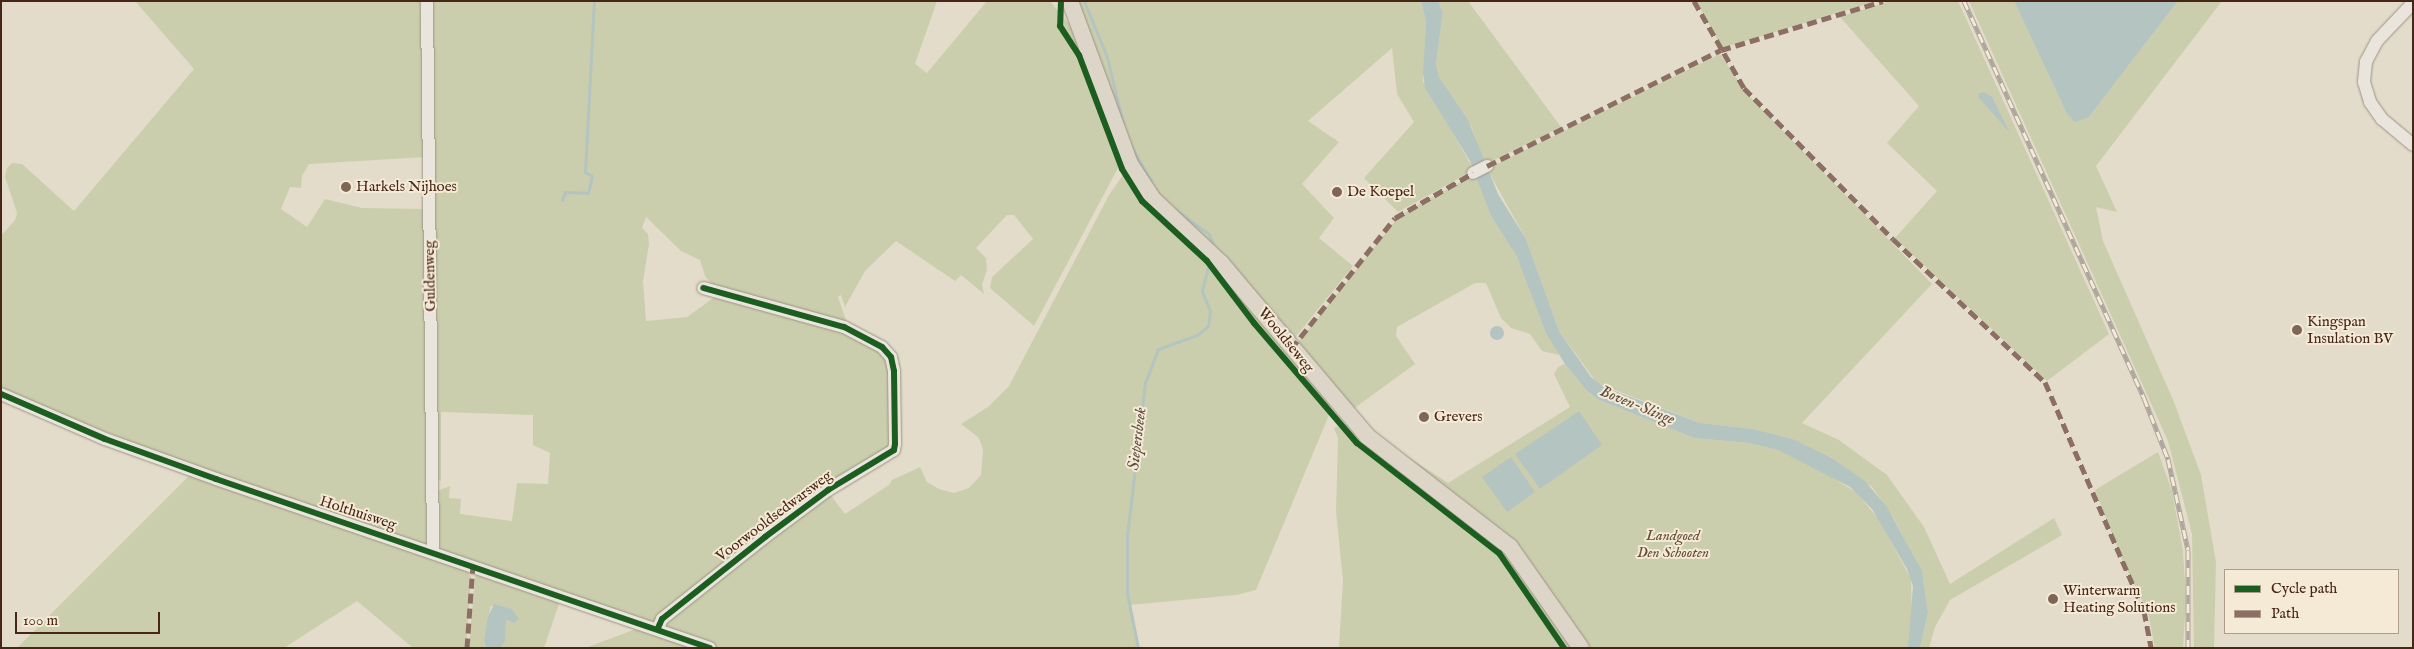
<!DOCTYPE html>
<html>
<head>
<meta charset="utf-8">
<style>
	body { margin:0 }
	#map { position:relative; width:2414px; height:649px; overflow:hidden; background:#e4dcca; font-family:"IM FELL English",serif }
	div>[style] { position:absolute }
	.green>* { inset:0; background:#cbceac }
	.water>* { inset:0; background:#b4c4c1 }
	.round { border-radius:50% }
	.stream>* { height:3px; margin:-1.5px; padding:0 1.5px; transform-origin:1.5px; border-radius:1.5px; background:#b4c4c1 }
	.roads { filter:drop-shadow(0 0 1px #9c9387) drop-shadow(0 0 1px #9c9387) }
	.minor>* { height:12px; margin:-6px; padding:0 6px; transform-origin:6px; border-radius:6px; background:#eae5dc }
	.major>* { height:16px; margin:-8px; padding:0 8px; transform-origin:8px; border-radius:8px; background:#ddd5c7 }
	.rail>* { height:5px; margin-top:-2.5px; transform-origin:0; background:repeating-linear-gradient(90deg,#f5ead5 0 9px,#ada69d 0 18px); box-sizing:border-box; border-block:1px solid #ada69d }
	.quiet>* { height:5px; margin-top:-2.5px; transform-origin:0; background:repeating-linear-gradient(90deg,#8d6e63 0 10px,transparent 0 15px) }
	.cycleway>* { height:6px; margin:-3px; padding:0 3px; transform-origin:3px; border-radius:3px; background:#1b5e20 }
	.dots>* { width:14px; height:14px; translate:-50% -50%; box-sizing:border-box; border:2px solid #f5ead5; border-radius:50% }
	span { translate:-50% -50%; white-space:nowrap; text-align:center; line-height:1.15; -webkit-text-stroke:4px #f5ead5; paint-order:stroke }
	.poi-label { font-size:15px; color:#472618 }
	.left { translate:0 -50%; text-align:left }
	.street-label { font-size:15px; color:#472618 }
	.park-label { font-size:15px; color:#634d37; font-style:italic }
	.water-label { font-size:16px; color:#5d4b41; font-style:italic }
	.frame { position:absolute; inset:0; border:2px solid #472618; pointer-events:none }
	.legend { position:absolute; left:2224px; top:569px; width:175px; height:65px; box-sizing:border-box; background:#f5ead5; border:1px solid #af9c89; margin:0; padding:6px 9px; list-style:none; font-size:15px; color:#472618 }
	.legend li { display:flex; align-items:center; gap:10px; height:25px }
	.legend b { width:25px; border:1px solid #af9c89 }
	.scale { position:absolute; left:15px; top:612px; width:145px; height:22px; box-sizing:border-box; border:2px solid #472618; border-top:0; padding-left:6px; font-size:15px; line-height:18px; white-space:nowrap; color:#472618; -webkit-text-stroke:4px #f5ead5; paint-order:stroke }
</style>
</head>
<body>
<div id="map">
	<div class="green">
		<div style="clip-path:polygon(135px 1px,420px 1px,425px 157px,309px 164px,302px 176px,301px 188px,290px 187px,281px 209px,307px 227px,325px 199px,362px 208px,425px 209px,429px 542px,422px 545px,217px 476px,1px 390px,1px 236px,15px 220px,17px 213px,5px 177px,7px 168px,12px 163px,22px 164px,74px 211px,194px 69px)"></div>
		<div style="clip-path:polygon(429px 1px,937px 1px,915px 64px,927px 73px,987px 1px,1050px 1px,1059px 12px,1060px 31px,1079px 57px,1119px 166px,1034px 326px,990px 288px,992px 277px,1033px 239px,1014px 215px,1007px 215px,976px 248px,986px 258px,987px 270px,982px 284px,984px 294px,961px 275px,955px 281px,896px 241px,865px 271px,845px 307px,841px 295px,838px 297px,848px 326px,715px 288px,705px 276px,700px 260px,681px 251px,646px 217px,642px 228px,648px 234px,649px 244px,643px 281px,646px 321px,687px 317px,716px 296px,859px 336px,888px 359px,892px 445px,653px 622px,443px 552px,438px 547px,434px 492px,450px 486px,449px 498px,461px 499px,460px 514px,512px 521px,517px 483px,548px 484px,550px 453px,533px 445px,533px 415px,441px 412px,441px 481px,438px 480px)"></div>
		<div style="clip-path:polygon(1074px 1px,1421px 1px,1426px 22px,1423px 81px,1474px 170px,1398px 212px,1364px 178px,1414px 122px,1397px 94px,1392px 48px,1308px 121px,1339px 142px,1302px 184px,1334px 218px,1319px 238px,1353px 266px,1293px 340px,1147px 186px)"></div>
		<div style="clip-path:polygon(1438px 1px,1468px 1px,1561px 127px,1484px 165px,1472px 128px,1439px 77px,1436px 64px,1443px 12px)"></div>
		<div style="clip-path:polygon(1696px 1px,1877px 1px,1722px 48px)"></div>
		<div style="clip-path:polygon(1890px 1px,1958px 1px,2109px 334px,2047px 381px,1895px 238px,1937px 191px,1887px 143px,1919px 106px,1840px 17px)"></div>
		<div style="clip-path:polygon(1969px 1px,2014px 1px,2067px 114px,2089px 117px,2178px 1px,2222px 1px,2096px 166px,2117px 212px,2096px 207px,2103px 241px,2174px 402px,2201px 475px,2216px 562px,2214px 648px,2194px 648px,2192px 534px,2168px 441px)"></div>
		<div style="clip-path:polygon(1062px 16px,1075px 31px,1122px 159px,1120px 162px,1080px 53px,1061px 27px)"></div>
		<div style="clip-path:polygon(1720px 54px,1748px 95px,1932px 284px,1802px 423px,1839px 440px,1887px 475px,1924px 527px,1950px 584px,2054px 518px,2062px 535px,1950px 600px,1935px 627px,1929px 648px,1920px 648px,1928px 613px,1922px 572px,1893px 517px,1872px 487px,1832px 458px,1793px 439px,1754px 429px,1700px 423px,1597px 383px,1559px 331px,1526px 239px,1487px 169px)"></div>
		<div style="clip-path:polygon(1126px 174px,1131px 175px,1205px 251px,1330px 401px,1329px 411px,1256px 322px,1225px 280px,1208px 259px,1153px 212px)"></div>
		<div style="clip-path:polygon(1476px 174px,1491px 216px,1517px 257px,1559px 355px,1542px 351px,1530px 334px,1511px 328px,1501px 318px,1486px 283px,1475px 283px,1397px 327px,1396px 336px,1415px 364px,1349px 412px,1298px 343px,1396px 220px,1410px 209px)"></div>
		<div style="clip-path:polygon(1123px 175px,1148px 210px,1208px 264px,1329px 415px,1256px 590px,1236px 595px,1130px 605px,1138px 648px,719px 648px,666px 627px,666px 624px,829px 493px,845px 514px,889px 485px,892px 480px,920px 467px,927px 482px,939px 489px,954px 493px,969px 488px,981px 475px,983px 450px,979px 438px,961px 424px,988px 407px,1009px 386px,1109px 195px)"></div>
		<div style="clip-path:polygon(1565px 364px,1586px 390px,1599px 400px,1694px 438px,1749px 443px,1778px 450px,1814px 466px,1857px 493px,1880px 521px,1911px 579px,1912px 623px,1908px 648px,1339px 648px,1343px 580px,1336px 512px,1338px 438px,1334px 428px,1338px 426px,1349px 437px,1341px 425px,1349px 423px,1350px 419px,1448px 483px,1570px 407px,1554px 374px,1558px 367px)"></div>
		<div style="clip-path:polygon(2158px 452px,2172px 491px,2183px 551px,2186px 600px,2183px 648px,2155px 648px,2148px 612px,2123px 562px,2095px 490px)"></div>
		<div style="clip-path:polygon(192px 473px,463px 565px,471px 577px,466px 648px,413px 648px,357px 601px,284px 648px,17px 648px)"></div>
		<div style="clip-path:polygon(482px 571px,561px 598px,544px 648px,500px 648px,505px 639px,504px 624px,506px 620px,511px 622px,491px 605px,484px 640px,486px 648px,469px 648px,475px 577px)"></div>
		<div style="clip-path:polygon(644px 626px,701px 648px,585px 648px)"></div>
	</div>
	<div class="water">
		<div style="clip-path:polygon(1421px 1px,1438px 1px,1443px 12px,1436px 64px,1439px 77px,1468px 120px,1498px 194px,1526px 239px,1559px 331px,1591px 377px,1604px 387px,1700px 423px,1754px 429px,1793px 439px,1832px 458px,1865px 481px,1887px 507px,1922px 571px,1928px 613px,1920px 648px,1908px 648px,1913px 586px,1907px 569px,1872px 509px,1850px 487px,1778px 450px,1749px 443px,1694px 438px,1599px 400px,1586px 390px,1565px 364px,1546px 333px,1517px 257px,1491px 216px,1470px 161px,1425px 88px,1423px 73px,1426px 22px)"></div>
		<div style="clip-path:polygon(2014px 1px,2178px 1px,2089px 117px,2075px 122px,2067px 114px)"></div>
		<div style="clip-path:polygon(1984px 92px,1992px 97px,2010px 133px,1979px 98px,1978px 94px)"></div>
		<div class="round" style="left:1490px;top:326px;width:14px;height:14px"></div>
		<div style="clip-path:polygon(1579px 411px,1602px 445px,1540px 489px,1515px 454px)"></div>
		<div style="clip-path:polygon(1511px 457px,1535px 492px,1507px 512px,1482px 477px)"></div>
		<div style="clip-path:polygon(494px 604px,512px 609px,519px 619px,514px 623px,506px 620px,505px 641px,500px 648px,486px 648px,484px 640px,488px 617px)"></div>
	</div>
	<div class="stream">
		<div style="left:1084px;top:1px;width:61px;rotate:67.7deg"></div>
		<div style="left:1107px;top:57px;width:69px;rotate:76.6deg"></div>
		<div style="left:1131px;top:146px;width:41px;rotate:60.9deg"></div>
		<div style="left:562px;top:200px;width:9px;rotate:-69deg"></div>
		<div style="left:565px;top:192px;width:23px;rotate:2deg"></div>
		<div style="left:588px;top:193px;width:17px;rotate:-77deg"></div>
		<div style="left:592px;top:176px;width:8px;rotate:-150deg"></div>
		<div style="left:585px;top:172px;width:171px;rotate:-87deg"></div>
		<div style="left:1176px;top:210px;width:41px;rotate:36deg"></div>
		<div style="left:1209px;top:234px;width:12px;rotate:70deg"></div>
		<div style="left:1138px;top:648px;width:56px;rotate:-101.3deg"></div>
		<div style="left:1127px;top:593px;width:57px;rotate:-90deg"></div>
		<div style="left:1127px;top:536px;width:154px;rotate:-83.3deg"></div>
		<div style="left:1145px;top:383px;width:36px;rotate:-69deg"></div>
		<div style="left:1158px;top:349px;width:41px;rotate:-19.7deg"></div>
		<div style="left:1197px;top:335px;width:14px;rotate:-39deg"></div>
		<div style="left:1208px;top:326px;width:15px;rotate:-82deg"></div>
		<div style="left:1210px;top:311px;width:22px;rotate:-112deg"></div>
		<div style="left:1202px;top:291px;width:25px;rotate:-76deg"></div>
	</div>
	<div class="roads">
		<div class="minor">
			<div style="left:427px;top:1px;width:550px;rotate:89.37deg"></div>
			<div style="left:2413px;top:3px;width:52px;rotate:133.5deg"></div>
			<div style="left:2377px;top:41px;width:24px;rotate:118deg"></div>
			<div style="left:2366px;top:62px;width:20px;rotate:96deg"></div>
			<div style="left:2364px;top:82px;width:21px;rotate:73deg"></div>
			<div style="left:2370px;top:102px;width:21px;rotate:55deg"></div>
			<div style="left:2382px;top:119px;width:40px;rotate:40deg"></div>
			<div style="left:1473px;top:173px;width:16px;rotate:-27deg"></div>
			<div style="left:1px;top:394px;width:113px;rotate:23.4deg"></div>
			<div style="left:105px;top:439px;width:118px;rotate:19.8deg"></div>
			<div style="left:216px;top:479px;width:522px;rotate:18.89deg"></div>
			<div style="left:658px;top:628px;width:10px;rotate:-66deg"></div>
			<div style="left:662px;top:619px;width:132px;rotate:-38.5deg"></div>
			<div style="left:765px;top:537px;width:79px;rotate:-36.7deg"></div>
			<div style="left:828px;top:490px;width:77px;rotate:-31.2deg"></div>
			<div style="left:894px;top:450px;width:6px;rotate:-81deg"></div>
			<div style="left:895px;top:444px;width:73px;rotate:-90.8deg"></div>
			<div style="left:894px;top:371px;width:14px;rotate:-102deg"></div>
			<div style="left:891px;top:357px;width:13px;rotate:-132deg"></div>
			<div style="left:882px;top:347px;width:43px;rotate:-152.2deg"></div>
			<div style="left:844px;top:327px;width:146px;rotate:-164.5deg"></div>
		</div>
		<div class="major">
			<div style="left:1070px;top:1px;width:174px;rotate:69.8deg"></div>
			<div style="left:1130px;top:164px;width:42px;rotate:56.7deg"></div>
			<div style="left:1153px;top:199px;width:93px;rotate:43.3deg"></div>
			<div style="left:1221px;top:263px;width:226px;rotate:49.8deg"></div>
			<div style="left:1367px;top:436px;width:181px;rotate:37.8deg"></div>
			<div style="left:1510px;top:547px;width:123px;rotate:54.9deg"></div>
		</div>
	</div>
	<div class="rail">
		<div style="left:1964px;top:1px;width:436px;rotate:65.6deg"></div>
		<div style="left:2144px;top:398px;width:66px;rotate:68.5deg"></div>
		<div style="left:2168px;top:459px;width:93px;rotate:77.6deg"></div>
		<div style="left:2188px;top:550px;width:98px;rotate:90deg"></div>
	</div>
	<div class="quiet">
		<div style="left:1694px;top:1px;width:100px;rotate:60.1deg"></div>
		<div style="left:1744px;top:88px;width:212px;rotate:45.4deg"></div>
		<div style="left:1893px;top:239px;width:209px;rotate:43.3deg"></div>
		<div style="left:2045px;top:382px;width:249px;rotate:66.6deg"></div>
		<div style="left:2144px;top:611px;width:38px;rotate:79deg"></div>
		<div style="left:1487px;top:166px;width:261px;rotate:-26.4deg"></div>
		<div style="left:1721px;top:50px;width:169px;rotate:-16.8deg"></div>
		<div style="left:1291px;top:349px;width:167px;rotate:-51.6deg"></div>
		<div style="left:1395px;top:218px;width:90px;rotate:-30deg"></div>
		<div style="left:467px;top:648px;width:83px;rotate:-85.9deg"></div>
	</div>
	<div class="cycleway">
		<div style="left:1061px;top:1px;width:25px;rotate:92deg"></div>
		<div style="left:1060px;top:26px;width:35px;rotate:57deg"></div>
		<div style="left:1079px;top:55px;width:122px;rotate:69.3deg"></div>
		<div style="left:1122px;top:169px;width:38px;rotate:58deg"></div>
		<div style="left:1142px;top:201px;width:88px;rotate:42.7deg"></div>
		<div style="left:1207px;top:261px;width:78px;rotate:52.8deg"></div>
		<div style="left:1254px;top:323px;width:158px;rotate:49.4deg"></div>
		<div style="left:1357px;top:443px;width:180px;rotate:37.8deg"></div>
		<div style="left:1499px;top:553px;width:115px;rotate:55.6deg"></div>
		<div style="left:1px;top:394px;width:113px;rotate:23.4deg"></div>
		<div style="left:105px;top:439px;width:118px;rotate:19.8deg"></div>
		<div style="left:216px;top:479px;width:522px;rotate:18.89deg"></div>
		<div style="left:658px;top:628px;width:10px;rotate:-66deg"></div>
		<div style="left:662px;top:619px;width:132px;rotate:-38.5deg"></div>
		<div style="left:765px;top:537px;width:79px;rotate:-36.7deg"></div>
		<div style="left:828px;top:490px;width:77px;rotate:-31.2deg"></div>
		<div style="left:894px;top:450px;width:6px;rotate:-81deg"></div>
		<div style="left:895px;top:444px;width:73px;rotate:-90.8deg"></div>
		<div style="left:894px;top:371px;width:14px;rotate:-102deg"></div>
		<div style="left:891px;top:357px;width:13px;rotate:-132deg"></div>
		<div style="left:882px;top:347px;width:43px;rotate:-152.2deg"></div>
		<div style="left:844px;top:327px;width:146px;rotate:-164.5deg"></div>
	</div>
	<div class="dots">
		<div style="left:346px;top:187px;background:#7e6656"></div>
		<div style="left:1337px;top:192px;background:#7e6656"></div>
		<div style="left:2297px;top:330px;background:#7e6656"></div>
		<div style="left:1424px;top:417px;background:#7e6656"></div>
		<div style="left:2053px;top:599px;background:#7e6656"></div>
	</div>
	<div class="poi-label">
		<span class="left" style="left:356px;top:187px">Harkels Nijhoes</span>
		<span class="left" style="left:1347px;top:192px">De Koepel</span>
		<span class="left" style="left:2307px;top:330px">Kingspan<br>Insulation BV</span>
		<span class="left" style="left:1434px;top:417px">Grevers</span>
		<span class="left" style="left:2063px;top:599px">Winterwarm<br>Heating Solutions</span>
	</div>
	<div class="street-label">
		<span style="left:430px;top:276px;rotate:-91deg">Guldenweg</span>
		<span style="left:1286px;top:340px;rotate:51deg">Wooldseweg</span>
		<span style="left:358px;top:513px;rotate:18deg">Holthuisweg</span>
		<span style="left:774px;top:516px;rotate:-37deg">Voorwooldsedwarsweg</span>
	</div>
	<div class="park-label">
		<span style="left:1673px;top:544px">Landgoed<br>Den Schooten</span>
	</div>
	<div class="water-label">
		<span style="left:1637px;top:406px;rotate:22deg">Boven-Slinge</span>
		<span style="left:1138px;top:439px;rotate:-83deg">Siepersbeek</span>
	</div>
	<div class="frame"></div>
	<ul class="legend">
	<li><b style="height:6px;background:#1b5e20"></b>Cycle path</li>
	<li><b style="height:6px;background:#8d6e63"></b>Path</li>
	</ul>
	<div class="scale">100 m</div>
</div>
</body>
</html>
